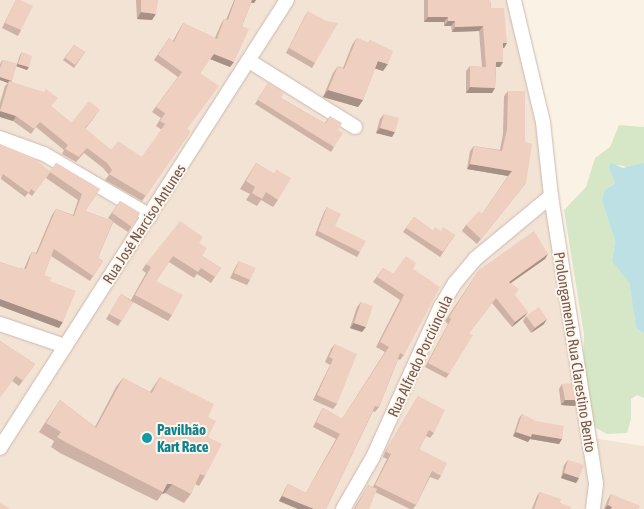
<!DOCTYPE html>
<html>
<head>
<meta charset="utf-8">
<style>
	body { margin:0 }
	#map { position:relative; width:644px; height:509px; overflow:hidden; background:#fbf2e6; font-family:"Asap Condensed",sans-serif }
	div>[style] { position:absolute }
	.residential>* { inset:0; background:#f2e3d5 }
	.green>* { inset:0; background:#d5e7c6 }
	.water>* { inset:0; background:#bce0e3 }
	.roads { filter:drop-shadow(0 0 1px #ccb9ad) drop-shadow(0 0 1px #ccb9ad) }
	.street>* { height:14px; margin:-7px; padding:0 7px; transform-origin:7px; border-radius:7px; background:#fff }
	.wall>* { inset:0; background:#cdb2a5 }
	.shaded-wall>* { inset:0; background:#a79186 }
	.building>* { inset:0; background:#eecfc0 }
	.dots>* { width:14px; height:14px; translate:-50% -50%; box-sizing:border-box; border:2px solid #fef6ec; border-radius:50% }
	span { translate:-50% -50%; white-space:nowrap; text-align:center; line-height:1.15; -webkit-text-stroke:4px #fef6ec; paint-order:stroke }
	.street-label { font-size:15px; color:#72584d }
	.culture-label { font-size:15px; color:#0d838f; font-weight:700 }
	.left { translate:0 -50%; text-align:left }
</style>
</head>
<body>
<div id="map">
	<div class="residential">
		<div style="clip-path:polygon(0 0,281px 0,148px 209px,0 133px)"></div>
		<div style="clip-path:polygon(292px 0,508px 0,539px 120px,547px 194px,472px 256px,338px 509px,0 509px,0 456px)"></div>
		<div style="clip-path:polygon(0 142px,43px 157px,144px 217px,63px 341px,0 319px)"></div>
		<div style="clip-path:polygon(548px 204px,592px 483px,589px 509px,349px 509px,443px 311px,479px 262px)"></div>
		<div style="clip-path:polygon(0 328px,58px 349px,0 439px)"></div>
		<div style="clip-path:polygon(593px 438px,644px 446px,644px 509px,598px 509px)"></div>
	</div>
	<div class="green">
		<div style="clip-path:polygon(619px 125px,644px 127px,644px 163px,632px 168px,617px 165px,609px 168px,615px 183px,610px 186px,602px 201px,615px 241px,612px 261px,624px 272px,629px 282px,636px 328px,644px 333px,644px 398px,637px 395px,631px 399px,631px 419px,627px 433px,607px 434px,594px 427px,583px 365px,584px 335px,564px 210px,586px 187px,595px 158px,610px 147px)"></div>
	</div>
	<div class="water">
		<div style="clip-path:polygon(611px 163px,623px 168px,644px 163px,644px 333px,636px 328px,629px 282px,612px 261px,615px 241px,602px 201px,605px 190px,615px 183px,609px 168px)"></div>
	</div>
	<div class="roads">
		<div class="street">
			<div style="left:249px;top:61px;width:125px;rotate:31.9deg"></div>
			<div style="left:0;top:138px;width:47px;rotate:20deg"></div>
			<div style="left:44px;top:154px;width:123px;rotate:30.3deg"></div>
			<div style="left:551px;top:196px;width:291px;rotate:81.1deg"></div>
			<div style="left:596px;top:484px;width:25px;rotate:97deg"></div>
			<div style="left:0;top:324px;width:69px;rotate:18.7deg"></div>
			<div style="left:0;top:448px;width:532px;rotate:-57.36deg"></div>
			<div style="left:343px;top:509px;width:60px;rotate:-60deg"></div>
			<div style="left:373px;top:457px;width:166px;rotate:-65.8deg"></div>
			<div style="left:441px;top:306px;width:27px;rotate:-59deg"></div>
			<div style="left:455px;top:283px;width:31px;rotate:-50deg"></div>
			<div style="left:475px;top:259px;width:99px;rotate:-39.7deg"></div>
			<div style="left:551px;top:196px;width:74px;rotate:-96.2deg"></div>
			<div style="left:543px;top:122px;width:125px;rotate:-103.4deg"></div>
		</div>
	</div>
	<div class="wall">
		<div style="clip-path:polygon(16px 0,21px 30px,18px 36px,2px 28px)"></div>
		<div style="clip-path:polygon(136px 0,158px 0,152px 20px,137px 19px)"></div>
		<div style="clip-path:polygon(234px 0,256px 0,254px 3px,251px 3px,242px 26px,230px 67px,210px 59px,200px 73px,187px 129px,190px 132px,142px 201px,105px 180px,109px 175px,103px 168px,84px 153px,76px 162px,62px 154px,64px 150px,36px 127px,31px 134px,13px 121px,0 117px,0 103px,5px 86px,8px 83px,0 80px,0 65px,1px 62px,3px 60px,17px 64px,20px 55px,22px 52px,27px 70px,16px 66px,11px 82px,52px 107px,71px 123px,96px 115px,85px 129px,111px 150px,142px 157px,162px 130px,156px 126px,161px 118px,152px 112px,178px 77px,154px 60px,169px 38px,173px 41px,180px 28px,183px 23px,215px 38px,221px 24px,224px 19px,226px 20px)"></div>
		<div style="clip-path:polygon(424px 0,490px 0,491px 8px,507px 43px,504px 48px,503px 48px,500px 67px,496px 67px,495px 88px,492px 93px,466px 93px,466px 71px,470px 66px,482px 67px,479px 31px,452px 32px,451px 26px,444px 26px,444px 22px,424px 22px)"></div>
		<div style="clip-path:polygon(308px 11px,315px 63px,312px 68px,286px 53px,305px 16px)"></div>
		<div style="clip-path:polygon(357px 38px,368px 43px,370px 40px,383px 71px,375px 68px,363px 100px,358px 107px,323px 97px,333px 73px,338px 66px,343px 68px,352px 45px)"></div>
		<div style="clip-path:polygon(74px 45px,85px 52px,74px 68px,63px 60px)"></div>
		<div style="clip-path:polygon(268px 83px,281px 98px,317px 119px,325px 123px,330px 116px,338px 130px,334px 147px,331px 152px,255px 104px)"></div>
		<div style="clip-path:polygon(508px 91px,526px 183px,477px 244px,462px 231px,466px 225px,482px 214px,508px 176px,467px 169px,470px 151px,474px 146px,500px 150px,503px 134px,504px 96px)"></div>
		<div style="clip-path:polygon(384px 114px,392px 137px,376px 133px,380px 119px)"></div>
		<div style="clip-path:polygon(0 144px,50px 171px,32px 196px,28px 193px,25px 197px,1px 179px)"></div>
		<div style="clip-path:polygon(56px 163px,100px 189px,85px 211px,113px 221px,108px 218px,120px 201px,140px 213px,128px 232px,113px 222px,98px 258px,103px 261px,90px 281px,51px 256px,44px 275px,50px 281px,59px 328px,0 306px,0 262px,18px 268px,24px 269px,29px 257px,32px 252px,36px 253px,52px 215px,56px 209px,73px 215px,78px 200px,46px 178px)"></div>
		<div style="clip-path:polygon(256px 163px,274px 174px,277px 170px,278px 200px,273px 207px,261px 200px,257px 206px,246px 200px,250px 194px,240px 189px)"></div>
		<div style="clip-path:polygon(327px 207px,335px 226px,360px 252px,357px 257px,315px 235px,324px 212px)"></div>
		<div style="clip-path:polygon(414px 217px,433px 231px,441px 231px,455px 235px,440px 257px,403px 232px)"></div>
		<div style="clip-path:polygon(199px 243px,202px 256px,221px 268px,211px 283px,197px 274px,194px 278px,169px 262px,156px 281px,172px 315px,168px 321px,133px 302px,118px 326px,106px 319px,121px 294px,131px 300px,146px 273px,142px 270px,146px 264px)"></div>
		<div style="clip-path:polygon(548px 254px,545px 259px,511px 283px,515px 295px,525px 316px,512px 327px,492px 303px,469px 333px,449px 374px,446px 378px,425px 367px,448px 324px,445px 321px,479px 270px)"></div>
		<div style="clip-path:polygon(239px 261px,250px 280px,247px 285px,230px 278px,236px 266px)"></div>
		<div style="clip-path:polygon(383px 268px,393px 274px,413px 269px,404px 355px,400px 360px,398px 359px,379px 407px,375px 412px,373px 411px,326px 509px,298px 509px,279px 501px,285px 489px,288px 484px,306px 493px,336px 439px,313px 427px,320px 413px,323px 408px,342px 419px,385px 352px,376px 347px,400px 300px,373px 282px)"></div>
		<div style="clip-path:polygon(361px 302px,362px 332px,350px 328px,357px 307px)"></div>
		<div style="clip-path:polygon(526px 316px,544px 324px,531px 333px,523px 321px)"></div>
		<div style="clip-path:polygon(0 341px,35px 364px,19px 386px,12px 381px)"></div>
		<div style="clip-path:polygon(335px 344px,337px 404px,333px 409px,313px 400px,330px 365px,325px 362px,331px 349px)"></div>
		<div style="clip-path:polygon(160px 377px,208px 417px,208px 437px,205px 476px,199px 486px,195px 484px,191px 494px,184px 503px,165px 493px,162px 494px,157px 501px,60px 453px,51px 447px,54px 441px,39px 432px,60px 400px,95px 427px,116px 387px,123px 378px,150px 392px)"></div>
		<div style="clip-path:polygon(562px 384px,575px 406px,561px 405px,559px 389px)"></div>
		<div style="clip-path:polygon(418px 396px,434px 433px,430px 438px,426px 436px,419px 449px,441px 476px,438px 480px,430px 477px,416px 505px,413px 509px,410px 509px,375px 492px,369px 509px,354px 509px,368px 485px,373px 487px,387px 459px,383px 457px,385px 452px)"></div>
		<div style="clip-path:polygon(522px 414px,562px 439px,559px 444px,530px 439px,528px 442px,513px 436px,519px 418px)"></div>
		<div style="clip-path:polygon(568px 460px,579px 478px,576px 483px,561px 478px,564px 465px)"></div>
		<div style="clip-path:polygon(540px 492px,560px 503px,571px 509px,532px 509px,537px 496px)"></div>
		<div style="clip-path:polygon(611px 494px,639px 509px,604px 509px,608px 499px)"></div>
	</div>
	<div class="shaded-wall">
		<div style="clip-path:polygon(251px 0,256px 0,254px 3px,249px 2px)"></div>
		<div style="clip-path:polygon(141px 12px,156px 14px,152px 20px,137px 19px)"></div>
		<div style="clip-path:polygon(428px 17px,448px 17px,444px 22px,424px 22px)"></div>
		<div style="clip-path:polygon(448px 21px,455px 21px,451px 26px,444px 26px)"></div>
		<div style="clip-path:polygon(483px 26px,479px 31px,452px 32px,455px 27px)"></div>
		<div style="clip-path:polygon(503px 43px,507px 43px,504px 48px,499px 49px)"></div>
		<div style="clip-path:polygon(214px 54px,234px 62px,230px 67px,210px 59px)"></div>
		<div style="clip-path:polygon(378px 61px,388px 64px,383px 71px,373px 68px)"></div>
		<div style="clip-path:polygon(496px 62px,503px 62px,500px 67px,492px 67px)"></div>
		<div style="clip-path:polygon(18px 64px,29px 67px,27px 70px,16px 66px)"></div>
		<div style="clip-path:polygon(0 77px,12px 81px,10px 83px,9px 81px,8px 83px,0 80px)"></div>
		<div style="clip-path:polygon(470px 87px,495px 88px,492px 93px,466px 93px)"></div>
		<div style="clip-path:polygon(328px 90px,363px 100px,358px 107px,323px 97px)"></div>
		<div style="clip-path:polygon(0 111px,16px 116px,13px 121px,0 117px)"></div>
		<div style="clip-path:polygon(380px 128px,395px 132px,392px 137px,376px 133px)"></div>
		<div style="clip-path:polygon(470px 164px,512px 171px,508px 176px,467px 169px)"></div>
		<div style="clip-path:polygon(548px 254px,545px 259px,505px 287px,509px 282px)"></div>
		<div style="clip-path:polygon(0 299px,63px 322px,59px 328px,0 306px)"></div>
		<div style="clip-path:polygon(528px 312px,525px 316px,512px 327px,515px 322px)"></div>
		<div style="clip-path:polygon(547px 319px,544px 324px,531px 333px,535px 328px)"></div>
		<div style="clip-path:polygon(354px 323px,366px 327px,362px 332px,350px 328px)"></div>
		<div style="clip-path:polygon(565px 400px,578px 400px,575px 406px,561px 405px)"></div>
		<div style="clip-path:polygon(516px 432px,532px 434px,562px 439px,559px 444px,530px 439px,528px 442px,513px 436px)"></div>
		<div style="clip-path:polygon(564px 473px,579px 478px,576px 483px,561px 478px)"></div>
		<div style="clip-path:polygon(167px 484px,172px 484px,165px 493px,162px 494px)"></div>
		<div style="clip-path:polygon(282px 496px,314px 509px,298px 509px,279px 501px)"></div>
		<div style="clip-path:polygon(608px 505px,612px 507px,610px 509px,605px 509px)"></div>
	</div>
	<div class="building">
		<div style="clip-path:polygon(16px 0,20px 0,33px 6px,21px 30px,5px 23px)"></div>
		<div style="clip-path:polygon(141px 0,158px 0,156px 14px,141px 12px)"></div>
		<div style="clip-path:polygon(235px 0,252px 0,242px 26px,249px 29px,234px 62px,214px 54px,200px 73px,219px 86px,187px 129px,190px 132px,146px 196px,109px 174px,112px 170px,107px 163px,87px 148px,79px 157px,65px 149px,68px 145px,40px 122px,34px 129px,16px 116px,0 111px,9px 81px,44px 92px,46px 89px,58px 98px,51px 106px,71px 123px,89px 101px,100px 110px,85px 128px,111px 150px,118px 141px,142px 157px,165px 124px,160px 121px,165px 113px,156px 107px,182px 72px,158px 55px,169px 38px,174px 42px,183px 23px,217px 39px,224px 19px,228px 20px)"></div>
		<div style="clip-path:polygon(428px 0,490px 0,491px 8px,504px 8px,507px 43px,503px 43px,503px 62px,496px 62px,495px 88px,470px 87px,470px 66px,486px 67px,483px 26px,455px 27px,455px 21px,448px 21px,448px 17px,428px 17px)"></div>
		<div style="clip-path:polygon(308px 11px,326px 21px,338px 23px,315px 63px,289px 48px)"></div>
		<div style="clip-path:polygon(357px 38px,368px 43px,370px 40px,393px 51px,388px 64px,378px 61px,363px 100px,328px 90px,338px 66px,344px 69px)"></div>
		<div style="clip-path:polygon(74px 45px,85px 52px,75px 65px,65px 58px)"></div>
		<div style="clip-path:polygon(22px 52px,32px 56px,29px 67px,18px 64px)"></div>
		<div style="clip-path:polygon(3px 60px,17px 64px,12px 81px,0 77px,0 68px)"></div>
		<div style="clip-path:polygon(268px 83px,284px 92px,281px 98px,317px 119px,326px 123px,330px 116px,342px 123px,338px 130px,343px 133px,334px 147px,258px 100px)"></div>
		<div style="clip-path:polygon(508px 91px,525px 91px,525px 142px,532px 144px,526px 183px,481px 239px,466px 225px,479px 211px,482px 214px,512px 171px,470px 164px,474px 146px,502px 151px,507px 129px)"></div>
		<div style="clip-path:polygon(384px 114px,399px 118px,395px 132px,380px 128px)"></div>
		<div style="clip-path:polygon(0 144px,32px 157px,50px 171px,35px 192px,31px 189px,29px 193px,3px 174px,2px 177px,0 176px)"></div>
		<div style="clip-path:polygon(56px 163px,100px 189px,85px 211px,113px 221px,98px 258px,103px 261px,93px 276px,54px 249px,44px 275px,52px 278px,50px 281px,76px 291px,63px 322px,0 299px,0 262px,18px 268px,26px 269px,32px 252px,37px 254px,56px 209px,74px 216px,82px 194px,50px 172px)"></div>
		<div style="clip-path:polygon(256px 163px,274px 174px,277px 170px,291px 178px,278px 200px,266px 192px,262px 199px,252px 193px,255px 187px,246px 181px)"></div>
		<div style="clip-path:polygon(120px 201px,140px 213px,132px 227px,112px 213px)"></div>
		<div style="clip-path:polygon(327px 207px,341px 214px,335px 226px,366px 241px,360px 252px,318px 231px)"></div>
		<div style="clip-path:polygon(414px 217px,433px 231px,435px 227px,441px 231px,443px 227px,455px 235px,443px 252px,406px 228px)"></div>
		<div style="clip-path:polygon(180px 221px,203px 237px,199px 243px,207px 248px,202px 256px,221px 268px,215px 277px,201px 268px,198px 272px,173px 256px,156px 281px,183px 295px,172px 315px,135px 295px,151px 267px,146px 264px)"></div>
		<div style="clip-path:polygon(534px 231px,548px 254px,509px 282px,519px 289px,515px 295px,528px 312px,515px 322px,496px 298px,469px 333px,473px 335px,449px 374px,428px 363px,451px 319px,449px 317px,479px 270px)"></div>
		<div style="clip-path:polygon(406px 256px,416px 263px,413px 269px,440px 287px,404px 355px,400px 353px,379px 407px,375px 406px,326px 509px,314px 509px,282px 496px,288px 484px,306px 493px,340px 434px,316px 422px,323px 408px,342px 419px,389px 347px,380px 342px,404px 295px,377px 277px,383px 268px,393px 274px)"></div>
		<div style="clip-path:polygon(239px 261px,256px 268px,250px 280px,234px 273px)"></div>
		<div style="clip-path:polygon(121px 294px,133px 302px,122px 321px,109px 314px)"></div>
		<div style="clip-path:polygon(361px 302px,373px 306px,366px 327px,354px 323px)"></div>
		<div style="clip-path:polygon(539px 307px,547px 319px,535px 328px,526px 316px)"></div>
		<div style="clip-path:polygon(0 341px,35px 364px,23px 381px,16px 376px,0 398px)"></div>
		<div style="clip-path:polygon(335px 344px,357px 354px,337px 404px,317px 395px,333px 359px,329px 357px)"></div>
		<div style="clip-path:polygon(160px 377px,214px 404px,208px 417px,216px 421px,208px 437px,222px 444px,205px 476px,200px 474px,191px 494px,172px 484px,167px 484px,163px 492px,67px 443px,57px 437px,61px 432px,46px 423px,60px 400px,96px 428px,123px 378px,152px 393px)"></div>
		<div style="clip-path:polygon(576px 383px,578px 400px,565px 400px,562px 384px)"></div>
		<div style="clip-path:polygon(418px 396px,445px 410px,434px 433px,429px 430px,419px 449px,447px 463px,441px 476px,432px 471px,416px 505px,375px 485px,391px 454px,386px 452px,388px 447px)"></div>
		<div style="clip-path:polygon(522px 414px,536px 421px,564px 426px,562px 439px,532px 434px,531px 437px,516px 432px)"></div>
		<div style="clip-path:polygon(568px 460px,584px 465px,579px 478px,564px 473px)"></div>
		<div style="clip-path:polygon(368px 485px,377px 489px,369px 509px,355px 509px)"></div>
		<div style="clip-path:polygon(540px 492px,561px 499px,560px 503px,571px 507px,571px 509px,534px 509px)"></div>
		<div style="clip-path:polygon(611px 494px,640px 506px,639px 509px,611px 509px,612px 507px,608px 505px)"></div>
		<div style="clip-path:polygon(0 503px,11px 509px,0 509px)"></div>
	</div>
	<div class="dots">
		<div style="left:147px;top:438px;background:#0f9aa8"></div>
	</div>
	<div class="street-label">
		<span style="left:144px;top:224px;rotate:-57deg">Rua José Narciso Antunes</span>
		<span style="left:575px;top:352px;rotate:81deg">Prolongamento Rua Clarestino Bento</span>
		<span style="left:420px;top:356px;rotate:-65deg">Rua Alfredo Porciúncula</span>
	</div>
	<div class="culture-label">
		<span class="left" style="left:157px;top:438px">Pavilhão<br>Kart Race</span>
	</div>
</div>
</body>
</html>
